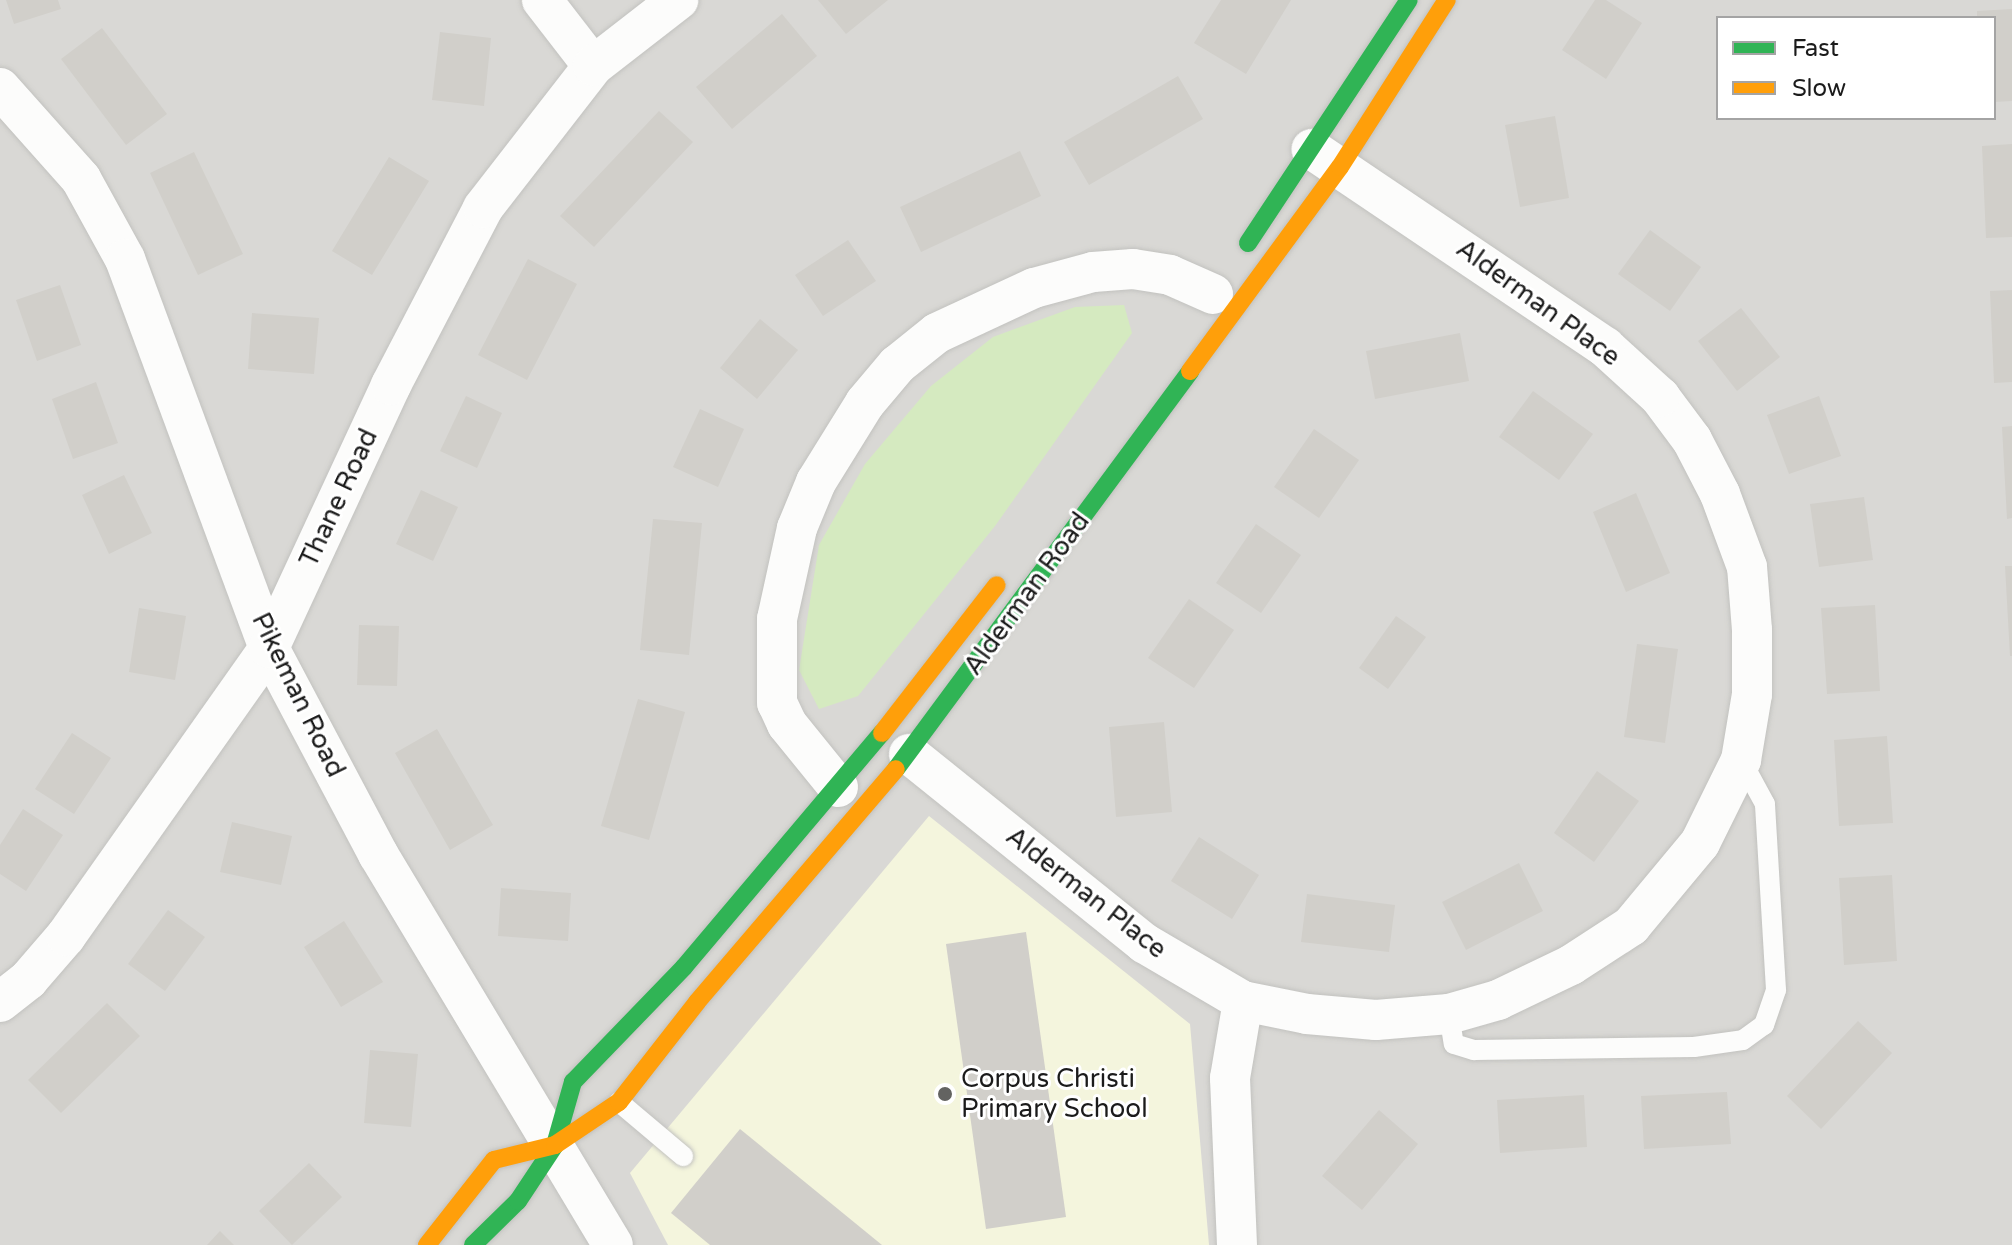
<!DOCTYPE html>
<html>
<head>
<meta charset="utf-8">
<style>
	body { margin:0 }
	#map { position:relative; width:2012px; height:1245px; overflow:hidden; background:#eae9e3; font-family:"Varela Round",sans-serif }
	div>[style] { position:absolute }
	.residential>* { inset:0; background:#d9d8d5 }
	.education>* { inset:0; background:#f4f5dd }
	.grass>* { inset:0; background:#d5eac0 }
	.building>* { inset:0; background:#d1cfca }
	.roads { filter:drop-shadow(0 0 2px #c2c2bf) drop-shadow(0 0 2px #c2c2bf) }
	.lane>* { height:20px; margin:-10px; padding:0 10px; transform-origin:10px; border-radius:10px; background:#fcfcfb }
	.street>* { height:40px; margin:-20px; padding:0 20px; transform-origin:20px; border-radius:20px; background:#fcfcfb }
	.fast>* { height:18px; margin:-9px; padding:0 9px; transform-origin:9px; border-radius:9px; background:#30b455 }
	.slow>* { height:18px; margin:-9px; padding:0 9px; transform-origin:9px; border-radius:9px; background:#ff9f0a }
	.dots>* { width:22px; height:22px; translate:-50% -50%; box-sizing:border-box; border:4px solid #fff; border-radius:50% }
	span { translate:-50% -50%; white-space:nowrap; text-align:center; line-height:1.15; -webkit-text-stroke:6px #fff; paint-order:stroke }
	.street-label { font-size:26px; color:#1b1b1b }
	.poi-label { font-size:26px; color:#1b1b1b }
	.left { translate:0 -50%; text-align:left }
	.legend { position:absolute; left:1716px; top:16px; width:280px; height:104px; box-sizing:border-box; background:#fff; border:2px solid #a4a4a4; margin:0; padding:10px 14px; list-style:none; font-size:24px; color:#1b1b1b }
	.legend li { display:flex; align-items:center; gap:16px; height:40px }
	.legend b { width:40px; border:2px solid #a4a4a4 }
</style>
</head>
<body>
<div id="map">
	<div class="residential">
		<div style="clip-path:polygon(evenodd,0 0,2012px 0,2012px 1245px,0 1245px,0 0,1718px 18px,1994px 18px,1994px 118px,1718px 118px,1718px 18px)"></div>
	</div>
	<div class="education">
		<div style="clip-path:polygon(929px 816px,1190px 1024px,1209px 1245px,668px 1245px,630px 1173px)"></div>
	</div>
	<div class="grass">
		<div style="clip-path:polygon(1124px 305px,1132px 333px,995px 526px,858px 696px,819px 709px,799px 670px,819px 545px,865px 464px,931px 386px,993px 337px,1075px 307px)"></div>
	</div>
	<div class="building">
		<div style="clip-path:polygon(6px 0,58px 0,61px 9px,14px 24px)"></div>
		<div style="clip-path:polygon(818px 0,888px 0,846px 34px)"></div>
		<div style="clip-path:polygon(1221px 0,1291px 0,1246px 74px,1194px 43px)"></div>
		<div style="clip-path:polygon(1595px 0,1606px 0,1642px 23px,1606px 79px,1562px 50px)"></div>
		<div style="clip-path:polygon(2012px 9px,2012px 101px,1994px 102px,1994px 18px,1977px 18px,1977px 11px)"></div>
		<div style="clip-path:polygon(782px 14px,817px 56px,732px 129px,696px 87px)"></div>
		<div style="clip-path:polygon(102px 28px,167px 114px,126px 145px,61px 59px)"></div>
		<div style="clip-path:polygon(440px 32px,491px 38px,484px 106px,432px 100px)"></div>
		<div style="clip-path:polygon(1178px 76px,1203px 119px,1089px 185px,1064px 142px)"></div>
		<div style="clip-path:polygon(659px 111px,693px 142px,594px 247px,560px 216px)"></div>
		<div style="clip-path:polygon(1555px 116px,1569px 198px,1520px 207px,1505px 125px)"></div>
		<div style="clip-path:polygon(2012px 144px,2012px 237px,1986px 238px,1982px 146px)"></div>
		<div style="clip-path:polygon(1020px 151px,1041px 196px,921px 252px,900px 207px)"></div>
		<div style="clip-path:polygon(194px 152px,243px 254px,198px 275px,150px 173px)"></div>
		<div style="clip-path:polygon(389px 157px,429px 181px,372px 275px,332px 251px)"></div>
		<div style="clip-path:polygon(1650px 230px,1701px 267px,1670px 311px,1618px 274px)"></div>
		<div style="clip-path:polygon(848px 240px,876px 281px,823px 316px,795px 275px)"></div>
		<div style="clip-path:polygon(528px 259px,577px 284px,527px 380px,478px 355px)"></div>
		<div style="clip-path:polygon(60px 285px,81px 345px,37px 361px,16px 300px)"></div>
		<div style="clip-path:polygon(2012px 290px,2012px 382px,1994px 383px,1990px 291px)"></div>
		<div style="clip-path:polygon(1741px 308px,1780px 357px,1737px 391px,1698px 341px)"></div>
		<div style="clip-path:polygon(252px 313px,319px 318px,314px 374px,248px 369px)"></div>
		<div style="clip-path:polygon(760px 319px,798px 350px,757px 399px,720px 368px)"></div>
		<div style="clip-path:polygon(1460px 333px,1469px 381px,1375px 399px,1366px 351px)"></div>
		<div style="clip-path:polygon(96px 382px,118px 443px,73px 459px,52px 399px)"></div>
		<div style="clip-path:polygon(1533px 391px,1593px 434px,1559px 480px,1499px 437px)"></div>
		<div style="clip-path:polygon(466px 396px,502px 413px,477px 468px,440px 451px)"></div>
		<div style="clip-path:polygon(1819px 396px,1841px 456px,1789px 474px,1767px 415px)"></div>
		<div style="clip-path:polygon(700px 409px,744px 429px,718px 487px,673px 467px)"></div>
		<div style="clip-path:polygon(2012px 426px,2012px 518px,2007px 519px,2002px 427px)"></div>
		<div style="clip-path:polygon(1314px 429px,1359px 460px,1319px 518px,1274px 487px)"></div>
		<div style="clip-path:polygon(124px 475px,152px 533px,109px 554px,82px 495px)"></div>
		<div style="clip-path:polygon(421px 490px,458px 507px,433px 561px,396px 544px)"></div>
		<div style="clip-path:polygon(1636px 493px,1670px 573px,1626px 592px,1593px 512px)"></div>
		<div style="clip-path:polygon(1864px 497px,1873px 560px,1819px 567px,1810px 504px)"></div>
		<div style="clip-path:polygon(653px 519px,702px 523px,689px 655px,640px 650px)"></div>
		<div style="clip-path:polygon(1256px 524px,1301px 555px,1261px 613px,1216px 583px)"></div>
		<div style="clip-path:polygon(2005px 566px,2012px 566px,2012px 656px,2010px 656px)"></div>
		<div style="clip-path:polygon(1189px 599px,1234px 630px,1194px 688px,1148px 658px)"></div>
		<div style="clip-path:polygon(1875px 605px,1880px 691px,1827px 694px,1821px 608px)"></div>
		<div style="clip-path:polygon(139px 608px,186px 616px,175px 680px,129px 672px)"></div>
		<div style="clip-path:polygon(1396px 616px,1426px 637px,1388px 689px,1359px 668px)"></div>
		<div style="clip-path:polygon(359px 625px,399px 626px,397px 686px,357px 685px)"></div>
		<div style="clip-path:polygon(1637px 644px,1678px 649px,1665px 743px,1624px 737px)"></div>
		<div style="clip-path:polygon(638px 699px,685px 712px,649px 840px,601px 826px)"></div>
		<div style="clip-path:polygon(1164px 722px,1172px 812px,1116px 817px,1109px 727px)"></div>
		<div style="clip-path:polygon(437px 729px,493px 825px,450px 850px,395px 753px)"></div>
		<div style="clip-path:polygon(72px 733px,111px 758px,74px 814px,35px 789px)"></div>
		<div style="clip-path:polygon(1887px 736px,1893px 823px,1839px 826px,1834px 740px)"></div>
		<div style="clip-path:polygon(1597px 771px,1639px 801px,1594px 862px,1554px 833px)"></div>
		<div style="clip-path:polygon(23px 809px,63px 835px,26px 891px,0 874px,0 845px)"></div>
		<div style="clip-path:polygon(232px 822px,292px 836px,281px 885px,220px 872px)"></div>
		<div style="clip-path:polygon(1199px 837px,1259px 875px,1232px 919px,1171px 881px)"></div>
		<div style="clip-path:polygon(1519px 863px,1543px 911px,1466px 950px,1442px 902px)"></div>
		<div style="clip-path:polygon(1892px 875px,1897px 961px,1844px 965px,1839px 878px)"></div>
		<div style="clip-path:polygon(501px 888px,571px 893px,568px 941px,498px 936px)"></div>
		<div style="clip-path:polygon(1307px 894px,1395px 905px,1389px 952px,1301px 942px)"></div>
		<div style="clip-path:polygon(168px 910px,205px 937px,165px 991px,128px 964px)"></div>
		<div style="clip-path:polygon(344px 921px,383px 982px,341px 1007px,304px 947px)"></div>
		<div style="clip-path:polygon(1026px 932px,1066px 1217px,986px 1229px,946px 944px)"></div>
		<div style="clip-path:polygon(107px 1003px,140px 1036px,61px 1113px,28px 1080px)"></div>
		<div style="clip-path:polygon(1858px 1021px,1892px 1053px,1821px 1129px,1787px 1096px)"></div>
		<div style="clip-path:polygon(370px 1050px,418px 1054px,411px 1127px,364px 1123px)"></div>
		<div style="clip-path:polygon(1727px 1092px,1731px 1144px,1644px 1149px,1641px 1096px)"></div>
		<div style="clip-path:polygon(1584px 1095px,1587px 1147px,1500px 1153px,1497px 1100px)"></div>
		<div style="clip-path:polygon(1379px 1110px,1418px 1144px,1362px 1210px,1322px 1176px)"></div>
		<div style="clip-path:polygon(740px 1129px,882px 1245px,710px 1245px,671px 1213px)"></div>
		<div style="clip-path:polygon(309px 1163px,342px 1197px,292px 1245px,259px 1211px)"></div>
		<div style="clip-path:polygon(220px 1231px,234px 1245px,207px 1245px)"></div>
	</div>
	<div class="roads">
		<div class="lane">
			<div style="left:1449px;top:1014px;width:30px;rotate:81deg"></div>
			<div style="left:1454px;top:1044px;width:21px;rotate:17deg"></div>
			<div style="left:1474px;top:1050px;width:220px;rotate:-0.8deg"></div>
			<div style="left:1694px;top:1047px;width:49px;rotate:-8.1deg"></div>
			<div style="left:1743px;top:1040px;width:26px;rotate:-36deg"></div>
			<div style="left:1764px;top:1025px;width:37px;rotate:-71deg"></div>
			<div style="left:1776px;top:990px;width:186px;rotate:-93.4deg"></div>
			<div style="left:1765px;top:804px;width:50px;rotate:-118.6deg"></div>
			<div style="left:619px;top:1102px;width:84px;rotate:40.2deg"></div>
		</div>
		<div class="street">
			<div style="left:542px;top:0;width:83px;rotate:52.3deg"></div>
			<div style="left:0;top:88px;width:122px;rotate:48.3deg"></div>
			<div style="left:81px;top:179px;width:91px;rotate:61.2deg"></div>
			<div style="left:125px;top:259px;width:415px;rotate:69.7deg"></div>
			<div style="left:269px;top:648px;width:233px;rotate:62.1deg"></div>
			<div style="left:378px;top:854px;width:456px;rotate:59deg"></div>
			<div style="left:909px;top:754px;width:302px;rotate:38.8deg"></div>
			<div style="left:1144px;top:943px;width:115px;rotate:30.4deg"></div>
			<div style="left:1243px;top:1001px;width:65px;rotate:11.5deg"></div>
			<div style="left:1307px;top:1014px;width:69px;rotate:5deg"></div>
			<div style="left:1376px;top:1020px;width:73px;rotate:-4.7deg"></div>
			<div style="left:1449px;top:1014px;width:51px;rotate:-15.9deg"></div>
			<div style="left:1498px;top:1000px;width:81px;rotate:-25.6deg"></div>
			<div style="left:1571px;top:965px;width:72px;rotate:-33deg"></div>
			<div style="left:1631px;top:926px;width:108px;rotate:-50.3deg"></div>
			<div style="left:1700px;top:843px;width:93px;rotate:-63.7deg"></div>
			<div style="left:1741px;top:760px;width:67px;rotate:-80.5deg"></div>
			<div style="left:1752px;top:694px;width:64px;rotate:-90deg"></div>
			<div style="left:1752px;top:630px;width:63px;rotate:-94.5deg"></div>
			<div style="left:1747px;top:567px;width:78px;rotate:-110.3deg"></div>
			<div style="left:1720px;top:494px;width:61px;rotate:-117.4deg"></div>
			<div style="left:1692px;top:440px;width:54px;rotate:-126.7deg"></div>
			<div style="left:1660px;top:397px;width:74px;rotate:-137.7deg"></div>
			<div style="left:1605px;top:347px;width:354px;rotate:-146deg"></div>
			<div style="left:838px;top:787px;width:81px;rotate:-129deg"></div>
			<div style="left:787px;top:724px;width:23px;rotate:-115deg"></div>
			<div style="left:777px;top:703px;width:84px;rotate:-90deg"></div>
			<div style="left:777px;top:619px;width:93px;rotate:-77.6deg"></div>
			<div style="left:797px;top:528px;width:50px;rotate:-67.6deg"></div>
			<div style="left:816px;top:482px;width:93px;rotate:-58.2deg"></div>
			<div style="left:865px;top:403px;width:50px;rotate:-49.9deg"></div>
			<div style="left:897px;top:365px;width:51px;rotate:-38.7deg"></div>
			<div style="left:937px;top:333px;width:107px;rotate:-24.9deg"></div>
			<div style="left:1034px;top:288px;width:61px;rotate:-15.2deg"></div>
			<div style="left:1093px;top:272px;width:40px;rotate:-4.3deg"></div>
			<div style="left:1133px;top:269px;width:37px;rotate:9deg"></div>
			<div style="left:1170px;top:275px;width:47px;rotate:23.8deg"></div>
			<div style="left:0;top:1002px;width:36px;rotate:-38deg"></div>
			<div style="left:28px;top:980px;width:58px;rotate:-49.2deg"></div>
			<div style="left:66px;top:936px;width:352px;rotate:-54.8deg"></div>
			<div style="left:269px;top:648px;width:290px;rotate:-65.1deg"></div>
			<div style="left:391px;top:385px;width:199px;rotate:-62.5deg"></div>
			<div style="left:483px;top:208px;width:180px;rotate:-52.2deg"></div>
			<div style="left:593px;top:66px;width:108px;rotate:-37.8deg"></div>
			<div style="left:1237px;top:1245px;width:167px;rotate:-92.4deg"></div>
			<div style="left:1230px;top:1078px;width:78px;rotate:-80.4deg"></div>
		</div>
		<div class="fast">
			<div style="left:1248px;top:243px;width:291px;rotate:-56.5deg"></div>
			<div style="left:896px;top:769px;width:495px;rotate:-53.5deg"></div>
			<div style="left:473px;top:1245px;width:63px;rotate:-44.4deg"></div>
			<div style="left:518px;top:1201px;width:67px;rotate:-56.5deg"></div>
			<div style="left:555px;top:1145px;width:66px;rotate:-74.1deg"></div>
			<div style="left:573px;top:1082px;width:160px;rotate:-46deg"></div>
			<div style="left:684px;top:967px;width:307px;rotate:-49.8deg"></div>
		</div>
		<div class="slow">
			<div style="left:1190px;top:371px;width:253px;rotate:-53.7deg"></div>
			<div style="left:1340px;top:167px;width:198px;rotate:-57.4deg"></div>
			<div style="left:882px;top:733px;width:187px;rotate:-52.2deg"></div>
			<div style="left:427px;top:1245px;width:108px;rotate:-51.8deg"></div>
			<div style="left:494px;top:1160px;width:63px;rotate:-13.8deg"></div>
			<div style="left:555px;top:1145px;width:77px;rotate:-33.9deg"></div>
			<div style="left:619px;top:1102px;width:127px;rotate:-52deg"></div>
			<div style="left:697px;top:1002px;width:306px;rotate:-49.5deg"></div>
		</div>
	</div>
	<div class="dots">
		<div style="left:945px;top:1094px;background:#636361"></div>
	</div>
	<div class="street-label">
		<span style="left:1538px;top:303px;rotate:36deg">Alderman Place</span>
		<span style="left:339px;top:498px;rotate:-65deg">Thane Road</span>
		<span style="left:1027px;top:594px;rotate:-54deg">Alderman Road</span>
		<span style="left:298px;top:695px;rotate:64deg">Pikeman Road</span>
		<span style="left:1086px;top:893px;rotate:38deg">Alderman Place</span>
	</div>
	<div class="poi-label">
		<span class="left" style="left:961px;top:1094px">Corpus Christi<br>Primary School</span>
	</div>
	<ul class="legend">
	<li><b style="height:10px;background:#30b455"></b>Fast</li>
	<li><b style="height:10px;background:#ff9f0a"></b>Slow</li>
	</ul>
</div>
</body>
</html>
